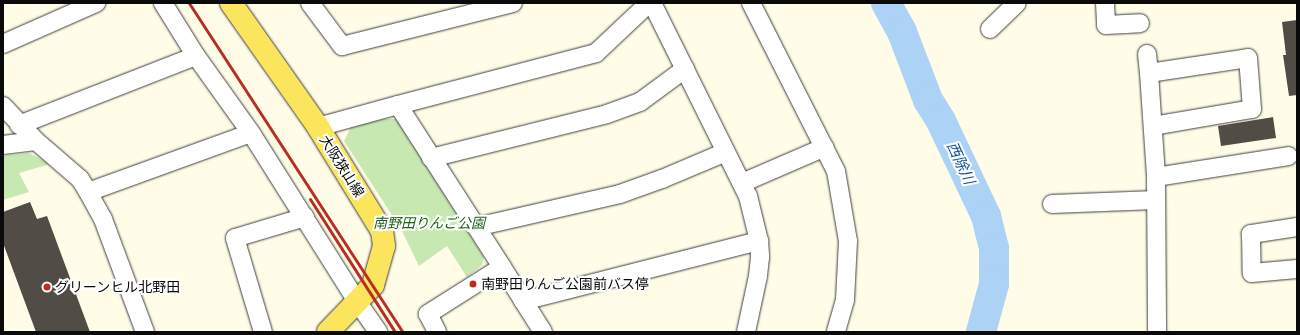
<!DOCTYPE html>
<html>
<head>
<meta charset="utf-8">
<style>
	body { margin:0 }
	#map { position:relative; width:1300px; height:335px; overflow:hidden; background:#fffde7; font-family:"Libre Baskerville","Noto Sans JP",serif }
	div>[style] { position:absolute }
	.green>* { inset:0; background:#c8e8b2 }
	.river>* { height:30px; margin:-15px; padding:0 15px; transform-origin:15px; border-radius:15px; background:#acd2f6 }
	.building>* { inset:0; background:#524c46 }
	.roads { filter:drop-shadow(0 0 1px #3d3d3d) drop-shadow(0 0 1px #3d3d3d) }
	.street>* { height:18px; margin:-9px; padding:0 9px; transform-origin:9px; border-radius:9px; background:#fff }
	.primary>* { height:22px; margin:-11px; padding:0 11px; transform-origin:11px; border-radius:11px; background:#fae55c }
	.rail>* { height:3px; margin:-1.5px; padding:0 1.5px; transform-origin:1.5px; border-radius:1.5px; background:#b92d23 }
	.dots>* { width:11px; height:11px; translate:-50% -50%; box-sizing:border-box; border:2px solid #fff; border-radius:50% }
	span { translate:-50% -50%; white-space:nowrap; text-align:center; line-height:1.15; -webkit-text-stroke:4px #fff; paint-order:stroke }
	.street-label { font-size:14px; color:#0a0a0a }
	.park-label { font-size:14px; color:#22601b; font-style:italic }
	.poi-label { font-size:14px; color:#0a0a0a }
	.left { translate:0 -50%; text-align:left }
	.water-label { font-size:15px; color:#14509b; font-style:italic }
	.frame { position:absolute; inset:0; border:4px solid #0a0a0a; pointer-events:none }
</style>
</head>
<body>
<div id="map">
	<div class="green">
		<div style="clip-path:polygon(384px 119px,396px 119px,484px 257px,482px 265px,467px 277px,447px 246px,419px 266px,401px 229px,344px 141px,351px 127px)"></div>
		<div style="clip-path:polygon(29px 153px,50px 164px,19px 173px,29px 192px,3px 200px,3px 156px)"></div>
	</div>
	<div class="river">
		<div style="left:886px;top:3px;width:33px;rotate:61deg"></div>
		<div style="left:902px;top:32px;width:73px;rotate:69.1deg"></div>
		<div style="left:928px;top:100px;width:25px;rotate:58deg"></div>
		<div style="left:941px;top:121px;width:105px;rotate:64.7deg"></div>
		<div style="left:986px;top:216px;width:33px;rotate:76deg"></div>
		<div style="left:994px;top:248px;width:36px;rotate:90deg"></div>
		<div style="left:994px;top:284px;width:50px;rotate:105.2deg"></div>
	</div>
	<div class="building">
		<div style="clip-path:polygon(1297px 20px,1297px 95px,1289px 96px,1283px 55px,1286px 55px,1282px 22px)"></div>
		<div style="clip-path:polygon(1273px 117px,1276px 138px,1221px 146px,1218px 126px)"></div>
		<div style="clip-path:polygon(30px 202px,37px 219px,47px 216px,90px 332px,36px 332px,3px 243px,3px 212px)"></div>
	</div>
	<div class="roads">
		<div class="street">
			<div style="left:163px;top:3px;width:62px;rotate:58.1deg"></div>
			<div style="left:196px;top:56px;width:95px;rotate:54.5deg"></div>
			<div style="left:251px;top:133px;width:201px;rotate:57.8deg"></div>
			<div style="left:358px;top:303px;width:35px;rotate:55deg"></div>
			<div style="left:310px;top:3px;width:54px;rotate:53.3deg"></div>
			<div style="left:342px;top:46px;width:176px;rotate:-14.1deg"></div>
			<div style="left:652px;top:3px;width:216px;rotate:63.6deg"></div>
			<div style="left:748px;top:196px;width:46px;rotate:76.3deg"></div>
			<div style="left:759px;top:241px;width:16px;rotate:86deg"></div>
			<div style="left:760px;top:257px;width:19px;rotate:96deg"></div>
			<div style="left:758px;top:276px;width:57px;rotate:102.1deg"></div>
			<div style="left:751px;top:3px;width:188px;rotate:63.2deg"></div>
			<div style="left:836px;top:171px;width:71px;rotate:80.3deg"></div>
			<div style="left:848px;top:241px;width:59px;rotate:92.9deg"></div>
			<div style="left:845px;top:300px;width:33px;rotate:106deg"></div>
			<div style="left:1105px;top:3px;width:22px;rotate:87deg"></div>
			<div style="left:1106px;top:25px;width:34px;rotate:-3deg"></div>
			<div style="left:990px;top:29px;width:37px;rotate:-44deg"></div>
			<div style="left:3px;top:44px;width:102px;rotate:-23.8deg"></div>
			<div style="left:1147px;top:54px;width:19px;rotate:84deg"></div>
			<div style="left:1149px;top:73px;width:100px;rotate:-8.6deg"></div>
			<div style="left:1248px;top:58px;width:51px;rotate:85.5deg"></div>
			<div style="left:1252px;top:109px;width:100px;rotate:170.3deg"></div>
			<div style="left:1149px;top:73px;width:104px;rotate:86.1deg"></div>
			<div style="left:1156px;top:177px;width:155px;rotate:89.6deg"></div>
			<div style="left:398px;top:105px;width:205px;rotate:-14.7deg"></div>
			<div style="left:596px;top:53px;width:73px;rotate:-43.3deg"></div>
			<div style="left:3px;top:106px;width:48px;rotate:46.7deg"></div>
			<div style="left:36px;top:141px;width:58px;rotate:40.8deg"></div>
			<div style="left:80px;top:179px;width:15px;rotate:58deg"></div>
			<div style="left:88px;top:192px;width:31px;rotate:61deg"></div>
			<div style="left:103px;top:219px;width:121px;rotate:69.6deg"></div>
			<div style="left:19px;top:125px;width:190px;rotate:-21.3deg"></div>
			<div style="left:318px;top:127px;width:83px;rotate:-15.4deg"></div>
			<div style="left:398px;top:105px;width:193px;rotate:57.3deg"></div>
			<div style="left:502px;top:267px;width:88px;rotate:147.6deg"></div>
			<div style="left:428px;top:314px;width:20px;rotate:63deg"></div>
			<div style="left:3px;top:145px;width:33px;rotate:-7deg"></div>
			<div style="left:431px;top:158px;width:181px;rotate:-14deg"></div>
			<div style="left:607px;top:114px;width:35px;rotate:-20deg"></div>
			<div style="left:640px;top:102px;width:56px;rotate:-36.3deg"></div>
			<div style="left:1156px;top:177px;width:134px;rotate:-9deg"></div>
			<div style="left:742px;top:183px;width:90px;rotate:-23.4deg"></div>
			<div style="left:88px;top:192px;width:173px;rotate:-19.9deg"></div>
			<div style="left:1052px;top:204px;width:104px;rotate:-2.2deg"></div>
			<div style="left:476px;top:227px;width:148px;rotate:-12.9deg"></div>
			<div style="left:620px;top:194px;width:45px;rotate:-19.7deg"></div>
			<div style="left:662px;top:179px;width:69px;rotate:-22.9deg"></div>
			<div style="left:1297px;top:227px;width:47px;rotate:171.3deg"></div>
			<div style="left:1251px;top:234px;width:39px;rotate:89deg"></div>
			<div style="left:1252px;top:273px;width:45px;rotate:-5.1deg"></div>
			<div style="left:502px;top:267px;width:77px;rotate:57.8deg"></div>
			<div style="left:523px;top:301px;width:244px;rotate:-14.3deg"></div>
			<div style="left:263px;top:332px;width:98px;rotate:-106.6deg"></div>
			<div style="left:235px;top:238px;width:73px;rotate:-16.7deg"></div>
		</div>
		<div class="primary">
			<div style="left:231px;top:3px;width:151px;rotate:54.9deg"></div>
			<div style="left:318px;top:127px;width:122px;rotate:58.4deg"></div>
			<div style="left:382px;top:231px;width:15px;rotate:82deg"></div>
			<div style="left:384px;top:246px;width:41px;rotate:105.8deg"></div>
			<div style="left:373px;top:285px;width:65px;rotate:133.8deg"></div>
		</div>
	</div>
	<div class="rail">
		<div style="left:189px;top:3px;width:392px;rotate:57deg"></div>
		<div style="left:310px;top:199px;width:158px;rotate:57.4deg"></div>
	</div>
	<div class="dots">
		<div style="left:473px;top:284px;background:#b92d23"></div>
		<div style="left:47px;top:287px;background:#b92d23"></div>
	</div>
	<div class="street-label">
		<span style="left:342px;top:166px;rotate:58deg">大阪狭山線</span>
	</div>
	<div class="park-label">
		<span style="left:429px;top:223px">南野田りんご公園</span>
	</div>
	<div class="poi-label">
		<span class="left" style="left:481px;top:284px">南野田りんご公園前バス停</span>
		<span class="left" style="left:55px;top:287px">グリーンヒル北野田</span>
	</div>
	<div class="water-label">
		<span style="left:961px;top:163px;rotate:65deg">西除川</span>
	</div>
	<div class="frame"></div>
</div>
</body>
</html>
